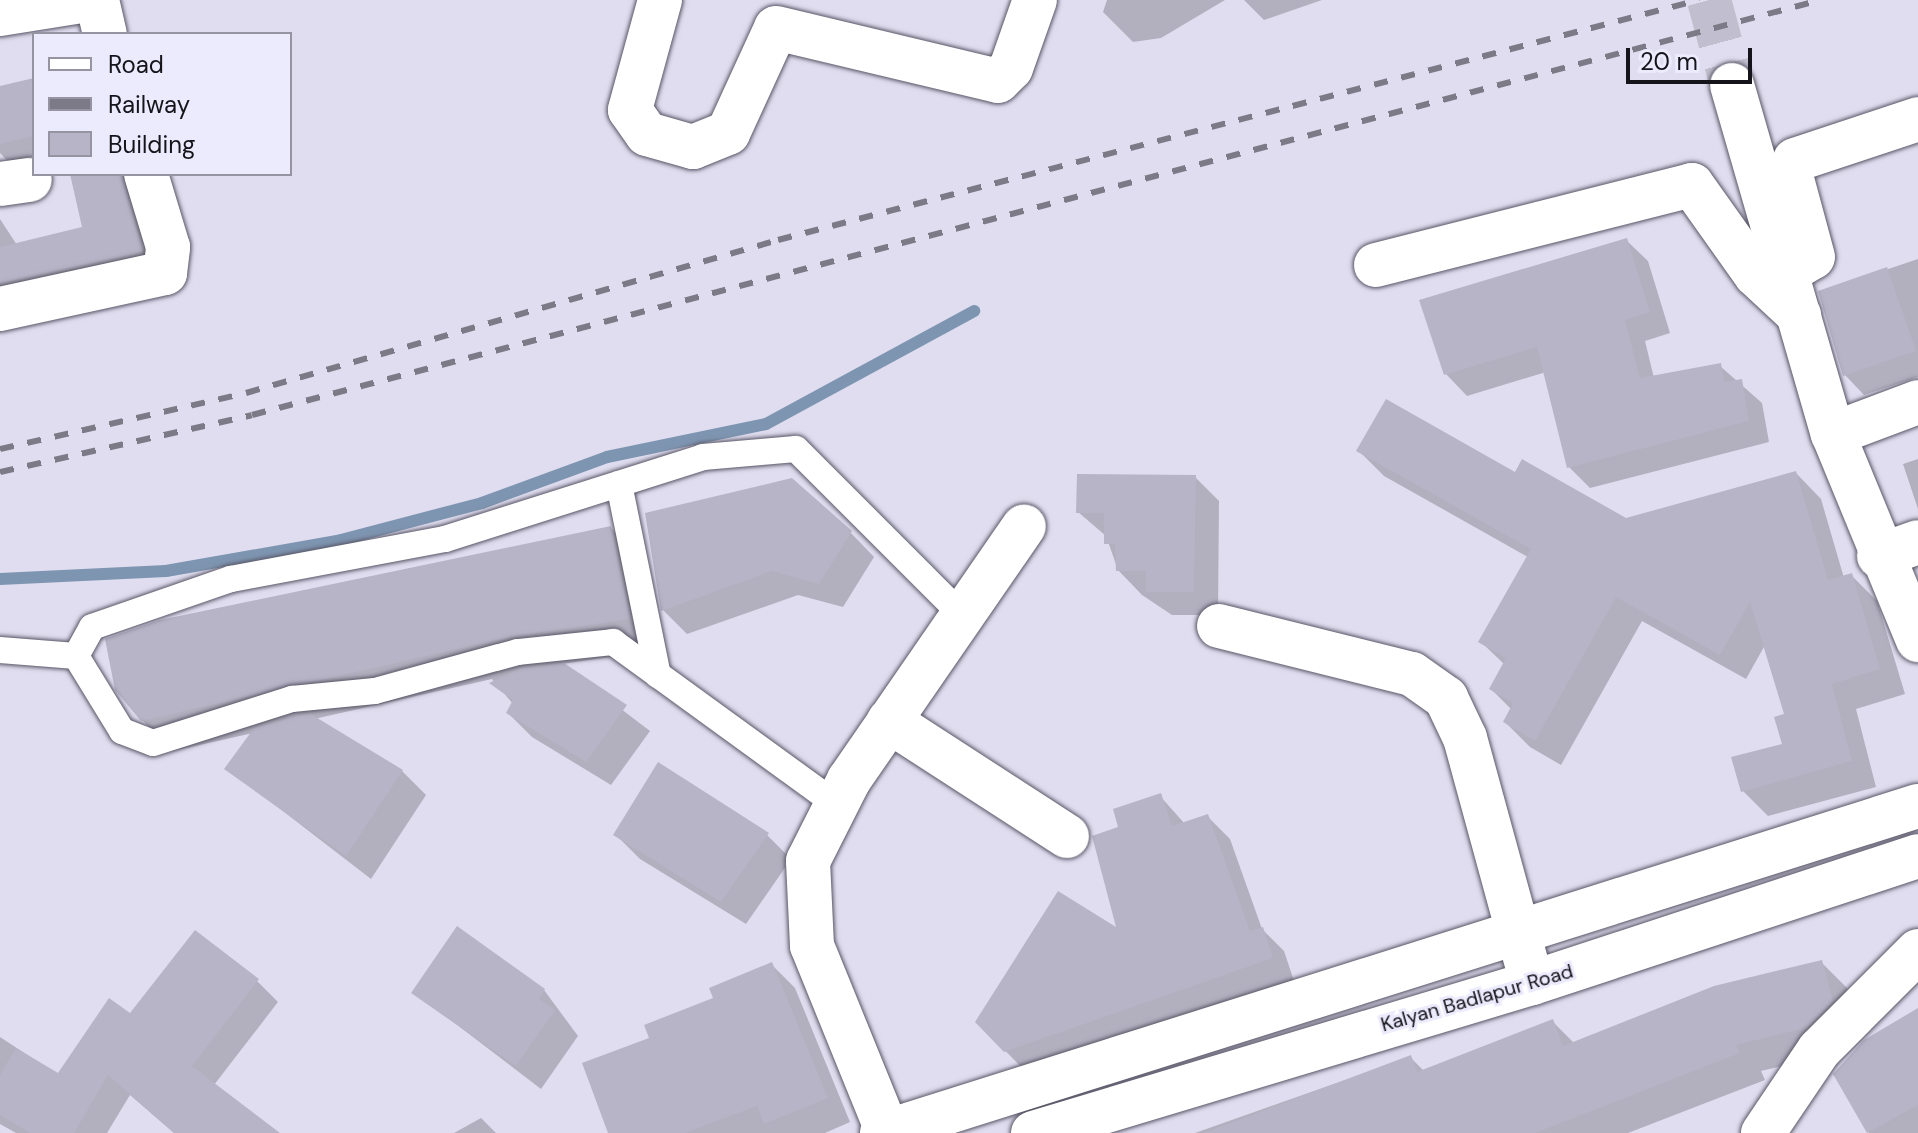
<!DOCTYPE html>
<html>
<head>
<meta charset="utf-8">
<style>
	body { margin:0 }
	#map { position:relative; width:1918px; height:1133px; overflow:hidden; background:#dfddef; font-family:"DM Sans",sans-serif }
	div>[style] { position:absolute }
	.shadow>* { inset:0; background:#0003 }
	.stream>* { height:12px; margin:-6px; padding:0 6px; transform-origin:6px; border-radius:6px; background:#7e95b1 }
	.building>* { inset:0; background:#b6b4c6 }
	.secondary-tunnel>* { height:44px; margin-top:-22px; transform-origin:0; background:repeating-linear-gradient(90deg,#c1bfcf 0 44px,transparent 0 66px) }
	.roads { filter:drop-shadow(0 0 2px #585666) drop-shadow(0 0 2px #585666) }
	.lane>* { height:26px; margin:-13px; padding:0 13px; transform-origin:13px; border-radius:13px; background:#fff }
	.street>* { height:44px; margin:-22px; padding:0 22px; transform-origin:22px; border-radius:22px; background:#fff }
	.secondary>* { height:44px; margin:-22px; padding:0 22px; transform-origin:22px; border-radius:22px; background:#fff }
	.rail>* { height:6px; margin-top:-3px; transform-origin:0; background:repeating-linear-gradient(90deg,#7b7a86 0 14px,transparent 0 28px) }
	span { translate:-50% -50%; white-space:nowrap; text-align:center; line-height:1.15; -webkit-text-stroke:6px #eceafd; paint-order:stroke }
	.street-label { font-size:20px; color:#15141a }
	.legend { position:absolute; left:32px; top:32px; width:260px; height:144px; box-sizing:border-box; background:#eceafd; border:2px solid #9694a2; margin:0; padding:10px 14px; list-style:none; font-size:24px; color:#15141a }
	.legend li { display:flex; align-items:center; gap:16px; height:40px }
	.legend b { width:40px; border:2px solid #9694a2 }
	.scale { position:absolute; left:1626px; top:48px; width:126px; height:36px; box-sizing:border-box; border:4px solid #15141a; border-top:0; padding-left:10px; font-size:24px; line-height:28px; white-space:nowrap; color:#15141a; -webkit-text-stroke:6px #eceafd; paint-order:stroke }
</style>
</head>
<body>
<div id="map">
	<div class="shadow">
		<div style="clip-path:polygon(1107px 0,1225px 0,1161px 38px,1133px 42px,1103px 12px)"></div>
		<div style="clip-path:polygon(1244px 0,1322px 0,1264px 20px)"></div>
		<div style="clip-path:polygon(34px 80px,34px 166px,16px 170px,0 153px,0 88px)"></div>
		<div style="clip-path:polygon(72px 174px,147px 174px,165px 276px,0 318px,0 219px,17px 245px,85px 229px)"></div>
		<div style="clip-path:polygon(1626px 240px,1648px 261px,1670px 333px,1645px 341px,1654px 378px,1720px 366px,1762px 403px,1769px 442px,1590px 488px,1569px 467px,1546px 372px,1467px 396px,1446px 374px)"></div>
		<div style="clip-path:polygon(1918px 259px,1918px 377px,1864px 395px,1845px 375px,1820px 292px)"></div>
		<div style="clip-path:polygon(1359px 451px,1516px 474px,1626px 520px,1796px 473px,1821px 499px,1844px 578px,1851px 575px,1877px 601px,1905px 694px,1856px 709px,1876px 787px,1768px 816px,1742px 790px,1784px 745px,1786px 716px,1765px 645px,1746px 679px,1642px 621px,1561px 765px,1530px 747px,1505px 722px,1512px 710px,1491px 689px,1505px 665px,1481px 642px,1528px 557px,1384px 476px)"></div>
		<div style="clip-path:polygon(1918px 459px,1918px 509px,1903px 464px)"></div>
		<div style="clip-path:polygon(1195px 477px,1219px 501px,1218px 615px,1172px 615px,1142px 595px,1118px 570px,1106px 536px,1078px 512px)"></div>
		<div style="clip-path:polygon(611px 528px,641px 559px,660px 650px,562px 664px,650px 731px,611px 785px,532px 737px,508px 713px,513px 704px,492px 679px,314px 719px,402px 771px,426px 795px,371px 879px,227px 768px,253px 733px,173px 751px,142px 720px)"></div>
		<div style="clip-path:polygon(850px 532px,874px 557px,843px 607px,798px 595px,687px 634px,663px 610px)"></div>
		<div style="clip-path:polygon(1160px 796px,1185px 824px,1207px 816px,1230px 839px,1262px 929px,1284px 951px,1294px 981px,1028px 1074px,977px 1022px,1119px 931px,1093px 837px,1121px 828px)"></div>
		<div style="clip-path:polygon(616px 835px,767px 835px,791px 859px,746px 924px,640px 859px)"></div>
		<div style="clip-path:polygon(1821px 962px,1847px 988px,1858px 1028px,1832px 1054px,1761px 1071px,1765px 1080px,1628px 1133px,1195px 1133px,1410px 1057px,1424px 1071px,1552px 1021px,1574px 1043px)"></div>
		<div style="clip-path:polygon(771px 964px,795px 988px,850px 1122px,825px 1133px,610px 1133px,652px 1039px)"></div>
		<div style="clip-path:polygon(257px 981px,278px 1002px,214px 1085px,275px 1133px,174px 1133px,130px 1095px,107px 1133px,16px 1133px,0 1124px,0 1037px,58px 1075px,130px 1016px)"></div>
		<div style="clip-path:polygon(544px 990px,578px 1036px,541px 1089px,414px 992px)"></div>
		<div style="clip-path:polygon(1918px 1011px,1918px 1133px,1869px 1133px,1835px 1075px)"></div>
		<div style="clip-path:polygon(481px 1118px,496px 1133px,454px 1133px)"></div>
	</div>
	<div class="stream">
		<div style="left:0;top:579px;width:166px;rotate:-2.8deg"></div>
		<div style="left:166px;top:571px;width:178px;rotate:-10deg"></div>
		<div style="left:341px;top:540px;width:146px;rotate:-14.7deg"></div>
		<div style="left:482px;top:503px;width:133px;rotate:-20.2deg"></div>
		<div style="left:607px;top:457px;width:162px;rotate:-11.7deg"></div>
		<div style="left:766px;top:424px;width:237px;rotate:-28.5deg"></div>
	</div>
	<div class="building">
		<div style="clip-path:polygon(34px 78px,34px 136px,0 144px,0 86px)"></div>
		<div style="clip-path:polygon(70px 174px,122px 174px,142px 252px,0 283px,0 247px,82px 227px)"></div>
		<div style="clip-path:polygon(1627px 238px,1650px 312px,1625px 320px,1640px 378px,1721px 363px,1724px 382px,1742px 379px,1749px 421px,1567px 468px,1537px 347px,1444px 375px,1419px 300px)"></div>
		<div style="clip-path:polygon(1887px 267px,1916px 351px,1843px 376px,1818px 291px)"></div>
		<div style="clip-path:polygon(1386px 399px,1515px 472px,1522px 459px,1626px 518px,1796px 471px,1828px 580px,1852px 573px,1880px 669px,1832px 684px,1852px 761px,1741px 792px,1731px 757px,1782px 744px,1774px 717px,1784px 714px,1750px 602px,1720px 655px,1616px 597px,1535px 741px,1503px 722px,1513px 703px,1489px 689px,1506px 658px,1478px 642px,1531px 549px,1356px 451px)"></div>
		<div style="clip-path:polygon(1077px 474px,1196px 475px,1194px 592px,1146px 592px,1146px 571px,1116px 571px,1115px 544px,1104px 544px,1104px 513px,1076px 513px)"></div>
		<div style="clip-path:polygon(792px 478px,852px 531px,819px 584px,772px 571px,661px 611px,645px 513px)"></div>
		<div style="clip-path:polygon(611px 526px,630px 619px,514px 636px,141px 721px,115px 690px,105px 639px,160px 620px)"></div>
		<div style="clip-path:polygon(564px 663px,627px 705px,586px 762px,506px 713px,513px 700px,489px 683px,521px 668px)"></div>
		<div style="clip-path:polygon(309px 713px,403px 770px,346px 856px,224px 769px,254px 728px)"></div>
		<div style="clip-path:polygon(658px 762px,769px 833px,721px 902px,613px 835px)"></div>
		<div style="clip-path:polygon(1161px 793px,1172px 826px,1208px 814px,1250px 931px,1263px 927px,1273px 958px,1004px 1052px,975px 1022px,1058px 891px,1116px 927px,1092px 836px,1118px 827px,1113px 809px)"></div>
		<div style="clip-path:polygon(457px 926px,545px 989px,539px 999px,555px 1010px,516px 1066px,411px 993px)"></div>
		<div style="clip-path:polygon(195px 930px,259px 979px,192px 1066px,280px 1133px,174px 1133px,108px 1075px,74px 1133px,30px 1133px,0 1115px,0 1075px,16px 1048px,58px 1073px,109px 998px,130px 1013px)"></div>
		<div style="clip-path:polygon(1822px 960px,1833px 1001px,1806px 1028px,1736px 1045px,1740px 1053px,1535px 1133px,1204px 1133px,1411px 1055px,1417px 1072px,1553px 1019px,1563px 1046px,1714px 986px)"></div>
		<div style="clip-path:polygon(772px 962px,828px 1098px,764px 1124px,757px 1106px,685px 1133px,608px 1133px,582px 1063px,649px 1038px,644px 1025px,713px 998px,709px 988px)"></div>
		<div style="clip-path:polygon(1918px 1008px,1918px 1105px,1867px 1133px,1833px 1074px,1864px 1040px)"></div>
	</div>
	<div class="secondary-tunnel">
		<div style="left:1709px;top:0;width:88px;rotate:74.9deg"></div>
	</div>
	<div class="roads">
		<div class="lane">
			<div style="left:619px;top:484px;width:195px;rotate:78.5deg"></div>
			<div style="left:0;top:650px;width:76px;rotate:4.5deg"></div>
			<div style="left:76px;top:656px;width:88px;rotate:58.5deg"></div>
			<div style="left:122px;top:731px;width:33px;rotate:21deg"></div>
			<div style="left:153px;top:743px;width:146px;rotate:-17.6deg"></div>
			<div style="left:292px;top:699px;width:83px;rotate:-5.5deg"></div>
			<div style="left:375px;top:691px;width:148px;rotate:-15.3deg"></div>
			<div style="left:518px;top:652px;width:96px;rotate:-6deg"></div>
			<div style="left:613px;top:642px;width:276px;rotate:36deg"></div>
			<div style="left:76px;top:656px;width:33px;rotate:-61deg"></div>
			<div style="left:92px;top:627px;width:147px;rotate:-19.1deg"></div>
			<div style="left:231px;top:579px;width:218px;rotate:-10.6deg"></div>
			<div style="left:445px;top:539px;width:271px;rotate:-17.6deg"></div>
			<div style="left:703px;top:457px;width:93px;rotate:-4.9deg"></div>
			<div style="left:796px;top:449px;width:235px;rotate:45deg"></div>
		</div>
		<div class="street">
			<div style="left:97px;top:0;width:35px;rotate:77deg"></div>
			<div style="left:660px;top:0;width:114px;rotate:105.3deg"></div>
			<div style="left:630px;top:110px;width:29px;rotate:55deg"></div>
			<div style="left:647px;top:134px;width:48px;rotate:15.8deg"></div>
			<div style="left:693px;top:147px;width:38px;rotate:-22deg"></div>
			<div style="left:728px;top:133px;width:115px;rotate:-65.4deg"></div>
			<div style="left:776px;top:28px;width:228px;rotate:13.4deg"></div>
			<div style="left:998px;top:81px;width:18px;rotate:-45deg"></div>
			<div style="left:1011px;top:68px;width:72px;rotate:-70.6deg"></div>
			<div style="left:0;top:14px;width:89px;rotate:-9deg"></div>
			<div style="left:0;top:184px;width:30px;rotate:-8deg"></div>
			<div style="left:1376px;top:265px;width:326px;rotate:-14.2deg"></div>
			<div style="left:1692px;top:185px;width:110px;rotate:54.6deg"></div>
			<div style="left:1756px;top:275px;width:59px;rotate:42.9deg"></div>
			<div style="left:1786px;top:273px;width:31px;rotate:-31deg"></div>
			<div style="left:1813px;top:257px;width:88px;rotate:-105.1deg"></div>
			<div style="left:1790px;top:172px;width:13px;rotate:-67deg"></div>
			<div style="left:1795px;top:160px;width:130px;rotate:-18.4deg"></div>
			<div style="left:0;top:309px;width:169px;rotate:-12.3deg"></div>
			<div style="left:165px;top:273px;width:26px;rotate:-83deg"></div>
			<div style="left:168px;top:247px;width:76px;rotate:-106.8deg"></div>
			<div style="left:1833px;top:434px;width:91px;rotate:-20.6deg"></div>
			<div style="left:1879px;top:556px;width:41px;rotate:-19.7deg"></div>
			<div style="left:1219px;top:626px;width:199px;rotate:14deg"></div>
			<div style="left:1412px;top:674px;width:42px;rotate:35.2deg"></div>
			<div style="left:1446px;top:698px;width:44px;rotate:64.6deg"></div>
			<div style="left:1465px;top:738px;width:254px;rotate:74.7deg"></div>
			<div style="left:889px;top:721px;width:212px;rotate:32.9deg"></div>
			<div style="left:888px;top:1133px;width:202px;rotate:-112.1deg"></div>
			<div style="left:812px;top:946px;width:85px;rotate:-92.7deg"></div>
			<div style="left:808px;top:861px;width:91px;rotate:-63.2deg"></div>
			<div style="left:849px;top:780px;width:308px;rotate:-55.4deg"></div>
			<div style="left:1763px;top:1133px;width:100px;rotate:-56deg"></div>
			<div style="left:1819px;top:1050px;width:140px;rotate:-45deg"></div>
		</div>
		<div class="secondary">
			<div style="left:1732px;top:85px;width:363px;rotate:73.9deg"></div>
			<div style="left:1833px;top:434px;width:223px;rotate:67.6deg"></div>
			<div style="left:882px;top:1133px;width:1086px;rotate:-17.52deg"></div>
			<div style="left:1033px;top:1133px;width:521px;rotate:-16.73deg"></div>
			<div style="left:1532px;top:983px;width:406px;rotate:-18.2deg"></div>
		</div>
	</div>
	<div class="rail">
		<div style="left:0;top:449px;width:252px;rotate:-12.8deg"></div>
		<div style="left:246px;top:393px;width:554px;rotate:-16.04deg"></div>
		<div style="left:778px;top:240px;width:952px;rotate:-14.61deg"></div>
		<div style="left:0;top:472px;width:258px;rotate:-12.7deg"></div>
		<div style="left:252px;top:415px;width:1623px;rotate:-14.82deg"></div>
	</div>
	<div class="street-label">
		<span style="left:1477px;top:998px;rotate:-16deg">Kalyan Badlapur Road</span>
	</div>
	<ul class="legend">
	<li><b style="height:10px;background:#fff"></b>Road</li>
	<li><b style="height:10px;background:#7b7a86"></b>Railway</li>
	<li><b style="height:22px;background:#b6b4c6"></b>Building</li>
	</ul>
	<div class="scale">20 m</div>
</div>
</body>
</html>
